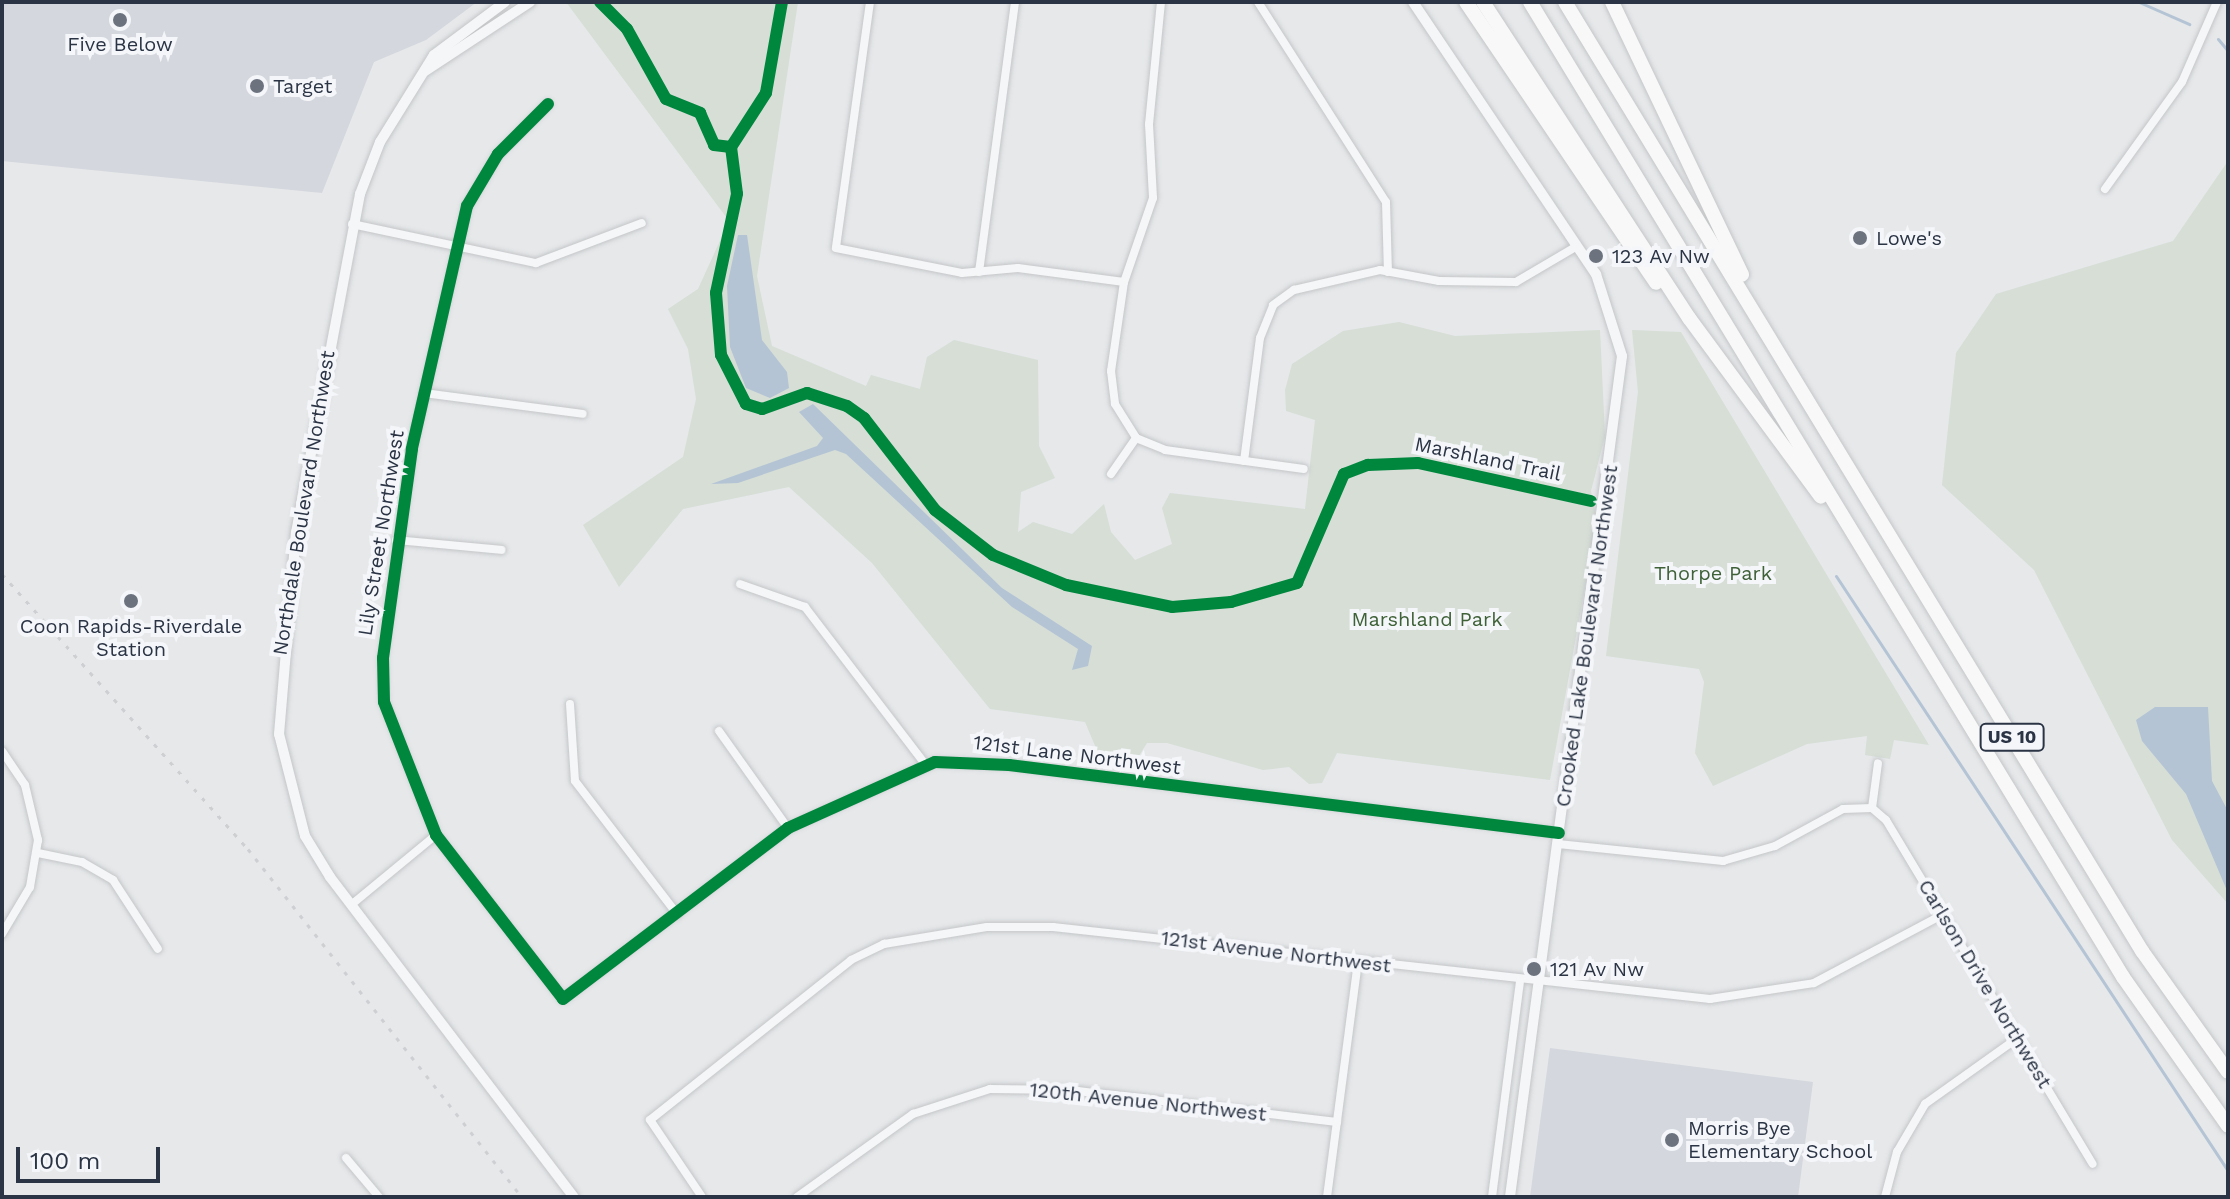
<!DOCTYPE html>
<html>
<head>
<meta charset="utf-8">
<style>
	body { margin:0 }
	#map { position:relative; width:2230px; height:1199px; overflow:hidden; background:#e6e8ea; font-family:"Work Sans",sans-serif }
	div>[style] { position:absolute }
	.built>* { inset:0; background:#d4d7dd }
	.green>* { inset:0; background:#d6ded6 }
	.water>* { inset:0; background:#b4c4d5 }
	.stream>* { height:3px; margin:-1.5px; padding:0 1.5px; transform-origin:1.5px; border-radius:1.5px; background:#b4c4d5 }
	.roads { filter:drop-shadow(0 0 2px #c4c6c8) drop-shadow(0 0 2px #c4c6c8) }
	.minor>* { height:8px; margin:-4px; padding:0 4px; transform-origin:4px; border-radius:4px; background:#f5f6f7 }
	.tertiary>* { height:10px; margin:-5px; padding:0 5px; transform-origin:5px; border-radius:5px; background:#f5f6f7 }
	.motorway>* { height:14px; margin:-7px; padding:0 7px; transform-origin:7px; border-radius:7px; background:#f8f8f8 }
	.rail>* { height:3px; margin-top:-1.5px; transform-origin:0; background:repeating-linear-gradient(90deg,#cecfd2 0 4px,transparent 0 12px) }
	.cycleway>* { height:12px; margin:-6px; padding:0 6px; transform-origin:6px; border-radius:6px; background:#00873e }
	.dots>* { width:22px; height:22px; translate:-50% -50%; box-sizing:border-box; border:4px solid #f4f6f9; border-radius:50% }
	span { translate:-50% -50%; white-space:nowrap; text-align:center; line-height:1.15; -webkit-text-stroke:8px #f4f6f9; paint-order:stroke }
	.shield-label span { padding:2px 6px; background:#f4f6f9; border:2px solid; border-radius:6px; -webkit-text-stroke-width:0 }
	.shield-label { font-size:18px; color:#2b3445; font-weight:700 }
	.poi-label { font-size:20px; color:#2b3445 }
	.left { translate:0 -50%; text-align:left }
	.street-label { font-size:20px; color:#2b3445 }
	.park-label { font-size:20px; color:#3f6138 }
	.frame { position:absolute; inset:0; border:4px solid #2b3445; pointer-events:none }
	.scale { position:absolute; left:16px; top:1147px; width:144px; height:36px; box-sizing:border-box; border:4px solid #2b3445; border-top:0; padding-left:10px; font-size:24px; line-height:28px; white-space:nowrap; color:#2b3445; -webkit-text-stroke:6px #f4f6f9; paint-order:stroke }
</style>
</head>
<body>
<div id="map">
	<div class="built">
		<div style="clip-path:polygon(2px 2px,477px 2px,426px 40px,374px 62px,322px 193px,2px 161px)"></div>
		<div style="clip-path:polygon(1550px 1048px,1813px 1082px,1798px 1197px,1530px 1197px)"></div>
	</div>
	<div class="green">
		<div style="clip-path:polygon(566px 2px,798px 2px,757px 276px,772px 346px,866px 386px,871px 375px,920px 389px,927px 357px,954px 340px,1038px 360px,1039px 446px,1055px 478px,1021px 492px,1018px 532px,1033px 522px,1072px 534px,1104px 504px,1111px 532px,1135px 560px,1172px 544px,1162px 508px,1170px 493px,1305px 509px,1315px 420px,1286px 411px,1285px 390px,1292px 364px,1343px 331px,1399px 322px,1455px 336px,1600px 330px,1605px 436px,1591px 491px,1597px 521px,1550px 780px,1337px 753px,1322px 783px,1309px 784px,1289px 767px,1263px 770px,1167px 743px,1147px 743px,1134px 764px,1102px 762px,1085px 722px,990px 709px,872px 563px,789px 487px,683px 509px,619px 587px,583px 525px,683px 457px,696px 399px,688px 349px,668px 309px,698px 289px,729px 221px)"></div>
		<div style="clip-path:polygon(2228px 161px,2228px 904px,2172px 840px,2034px 570px,1942px 485px,1956px 353px,1996px 294px,2173px 241px)"></div>
		<div style="clip-path:polygon(1632px 330px,1681px 332px,1929px 745px,1894px 740px,1890px 759px,1865px 755px,1867px 736px,1807px 744px,1713px 786px,1695px 753px,1704px 682px,1699px 669px,1606px 656px,1638px 392px)"></div>
	</div>
	<div class="water">
		<div style="clip-path:polygon(738px 235px,747px 235px,762px 340px,787px 372px,789px 388px,770px 398px,746px 388px,730px 347px,727px 286px)"></div>
		<div style="clip-path:polygon(813px 404px,1002px 588px,1092px 646px,1088px 666px,1072px 670px,1078px 649px,1012px 607px,846px 454px,835px 450px,738px 483px,711px 484px,817px 446px,823px 438px,799px 412px)"></div>
		<div style="clip-path:polygon(2155px 707px,2208px 707px,2212px 781px,2228px 811px,2228px 893px,2186px 794px,2142px 741px,2136px 720px)"></div>
	</div>
	<div class="stream">
		<div style="left:2139px;top:2px;width:55px;rotate:23.7deg"></div>
		<div style="left:2218px;top:39px;width:16px;rotate:50deg"></div>
		<div style="left:1836px;top:576px;width:713px;rotate:56.62deg"></div>
	</div>
	<div class="roads">
		<div class="minor">
			<div style="left:870px;top:2px;width:248px;rotate:97.9deg"></div>
			<div style="left:836px;top:248px;width:128px;rotate:11.2deg"></div>
			<div style="left:962px;top:273px;width:56px;rotate:-5.1deg"></div>
			<div style="left:1018px;top:268px;width:107px;rotate:7.5deg"></div>
			<div style="left:1161px;top:2px;width:123px;rotate:95.6deg"></div>
			<div style="left:1149px;top:124px;width:74px;rotate:86.9deg"></div>
			<div style="left:1153px;top:198px;width:89px;rotate:109deg"></div>
			<div style="left:1124px;top:282px;width:90px;rotate:98.3deg"></div>
			<div style="left:1111px;top:371px;width:33px;rotate:83deg"></div>
			<div style="left:1115px;top:404px;width:40px;rotate:58deg"></div>
			<div style="left:1136px;top:438px;width:31px;rotate:22deg"></div>
			<div style="left:1165px;top:450px;width:140px;rotate:7.8deg"></div>
			<div style="left:1258px;top:2px;width:237px;rotate:57.4deg"></div>
			<div style="left:1386px;top:202px;width:70px;rotate:88.4deg"></div>
			<div style="left:548px;top:104px;width:71px;rotate:135deg"></div>
			<div style="left:498px;top:154px;width:61px;rotate:120.8deg"></div>
			<div style="left:467px;top:206px;width:249px;rotate:102.8deg"></div>
			<div style="left:412px;top:449px;width:211px;rotate:97.9deg"></div>
			<div style="left:383px;top:658px;width:44px;rotate:88.7deg"></div>
			<div style="left:384px;top:702px;width:143px;rotate:68.6deg"></div>
			<div style="left:436px;top:835px;width:207px;rotate:52.2deg"></div>
			<div style="left:563px;top:999px;width:283px;rotate:-37.2deg"></div>
			<div style="left:788px;top:828px;width:161px;rotate:-24.2deg"></div>
			<div style="left:935px;top:762px;width:74px;rotate:2.3deg"></div>
			<div style="left:1009px;top:765px;width:554px;rotate:7.05deg"></div>
			<div style="left:2105px;top:189px;width:132px;rotate:-54.3deg"></div>
			<div style="left:2182px;top:82px;width:87px;rotate:-66.4deg"></div>
			<div style="left:352px;top:224px;width:188px;rotate:12deg"></div>
			<div style="left:536px;top:263px;width:113px;rotate:-20.7deg"></div>
			<div style="left:979px;top:272px;width:272px;rotate:-82.4deg"></div>
			<div style="left:424px;top:393px;width:160px;rotate:7.5deg"></div>
			<div style="left:1244px;top:461px;width:124px;rotate:-82.6deg"></div>
			<div style="left:1260px;top:338px;width:35px;rotate:-68deg"></div>
			<div style="left:1273px;top:305px;width:26px;rotate:-36deg"></div>
			<div style="left:1294px;top:290px;width:88px;rotate:-13.1deg"></div>
			<div style="left:1380px;top:270px;width:60px;rotate:10.6deg"></div>
			<div style="left:1439px;top:281px;width:77px;rotate:0.7deg"></div>
			<div style="left:1516px;top:282px;width:71px;rotate:-30.5deg"></div>
			<div style="left:1111px;top:474px;width:44px;rotate:-55.2deg"></div>
			<div style="left:396px;top:540px;width:106px;rotate:5.4deg"></div>
			<div style="left:740px;top:584px;width:69px;rotate:19.5deg"></div>
			<div style="left:805px;top:607px;width:199px;rotate:52.6deg"></div>
			<div style="left:570px;top:704px;width:77px;rotate:86.3deg"></div>
			<div style="left:575px;top:781px;width:168px;rotate:52.5deg"></div>
			<div style="left:719px;top:731px;width:119px;rotate:54.6deg"></div>
			<div style="left:2px;top:751px;width:41px;rotate:55.9deg"></div>
			<div style="left:25px;top:785px;width:57px;rotate:76.7deg"></div>
			<div style="left:38px;top:840px;width:48px;rotate:99.7deg"></div>
			<div style="left:30px;top:887px;width:55px;rotate:120.8deg"></div>
			<div style="left:1872px;top:808px;width:18px;rotate:41deg"></div>
			<div style="left:1886px;top:820px;width:401px;rotate:59deg"></div>
			<div style="left:1872px;top:808px;width:45px;rotate:-82.4deg"></div>
			<div style="left:1558px;top:844px;width:166px;rotate:5.9deg"></div>
			<div style="left:1723px;top:861px;width:54px;rotate:-16.1deg"></div>
			<div style="left:1775px;top:846px;width:77px;rotate:-28.6deg"></div>
			<div style="left:1843px;top:809px;width:29px;rotate:-2deg"></div>
			<div style="left:38px;top:853px;width:45px;rotate:11.6deg"></div>
			<div style="left:82px;top:862px;width:36px;rotate:30deg"></div>
			<div style="left:113px;top:880px;width:82px;rotate:56.9deg"></div>
			<div style="left:351px;top:905px;width:110px;rotate:-39.5deg"></div>
			<div style="left:346px;top:1158px;width:51px;rotate:49.8deg"></div>
			<div style="left:702px;top:1197px;width:93px;rotate:-124deg"></div>
			<div style="left:650px;top:1120px;width:257px;rotate:-38.5deg"></div>
			<div style="left:851px;top:960px;width:37px;rotate:-26deg"></div>
			<div style="left:884px;top:944px;width:104px;rotate:-9.4deg"></div>
			<div style="left:987px;top:927px;width:66px"></div>
			<div style="left:1053px;top:927px;width:661px;rotate:6.25deg"></div>
			<div style="left:1710px;top:999px;width:105px;rotate:-8.7deg"></div>
			<div style="left:1814px;top:983px;width:145px;rotate:-28deg"></div>
			<div style="left:797px;top:1197px;width:143px;rotate:-35.6deg"></div>
			<div style="left:913px;top:1114px;width:81px;rotate:-18deg"></div>
			<div style="left:990px;top:1089px;width:79px;rotate:0.7deg"></div>
			<div style="left:1069px;top:1090px;width:270px;rotate:6.8deg"></div>
			<div style="left:1327px;top:1197px;width:236px;rotate:-82.5deg"></div>
			<div style="left:1492px;top:1197px;width:219px;rotate:-82.6deg"></div>
			<div style="left:1885px;top:1197px;width:47px;rotate:-75.1deg"></div>
			<div style="left:1897px;top:1152px;width:56px;rotate:-59.7deg"></div>
			<div style="left:1925px;top:1104px;width:115px;rotate:-35.5deg"></div>
		</div>
		<div class="tertiary">
			<div style="left:505px;top:2px;width:89px;rotate:143.3deg"></div>
			<div style="left:434px;top:55px;width:102px;rotate:121.8deg"></div>
			<div style="left:380px;top:142px;width:56px;rotate:111deg"></div>
			<div style="left:360px;top:194px;width:344px;rotate:100.7deg"></div>
			<div style="left:296px;top:532px;width:203px;rotate:94.8deg"></div>
			<div style="left:279px;top:734px;width:105px;rotate:75.7deg"></div>
			<div style="left:305px;top:836px;width:48px;rotate:58.6deg"></div>
			<div style="left:330px;top:877px;width:402px;rotate:52.7deg"></div>
			<div style="left:1413px;top:2px;width:328px;rotate:56.1deg"></div>
			<div style="left:1596px;top:274px;width:86px;rotate:72.4deg"></div>
			<div style="left:1622px;top:356px;width:848px;rotate:97.59deg"></div>
			<div style="left:425px;top:71px;width:126px;rotate:-33.3deg"></div>
		</div>
		<div class="motorway">
			<div style="left:1466px;top:2px;width:339px;rotate:55.9deg"></div>
			<div style="left:1483px;top:2px;width:377px;rotate:56.9deg"></div>
			<div style="left:1689px;top:318px;width:222px;rotate:53.6deg"></div>
			<div style="left:1530px;top:2px;width:1141px;rotate:58.69deg"></div>
			<div style="left:2123px;top:977px;width:182px;rotate:54.8deg"></div>
			<div style="left:1565px;top:2px;width:1111px;rotate:58.7deg"></div>
			<div style="left:2142px;top:951px;width:148px;rotate:54.6deg"></div>
			<div style="left:1612px;top:2px;width:302px;rotate:64.5deg"></div>
		</div>
	</div>
	<div class="rail">
		<div style="left:2px;top:574px;width:369px;rotate:48.2deg"></div>
		<div style="left:248px;top:849px;width:443px;rotate:51.8deg"></div>
	</div>
	<div class="cycleway">
		<div style="left:600px;top:2px;width:38px;rotate:45deg"></div>
		<div style="left:627px;top:29px;width:80px;rotate:60.9deg"></div>
		<div style="left:666px;top:99px;width:37px;rotate:22deg"></div>
		<div style="left:700px;top:113px;width:35px;rotate:66deg"></div>
		<div style="left:714px;top:145px;width:17px;rotate:7deg"></div>
		<div style="left:782px;top:2px;width:92px;rotate:100deg"></div>
		<div style="left:766px;top:93px;width:64px;rotate:122.9deg"></div>
		<div style="left:731px;top:147px;width:47px;rotate:82.7deg"></div>
		<div style="left:737px;top:194px;width:101px;rotate:102deg"></div>
		<div style="left:716px;top:293px;width:62px;rotate:85.4deg"></div>
		<div style="left:721px;top:355px;width:55px;rotate:63deg"></div>
		<div style="left:746px;top:404px;width:17px;rotate:17deg"></div>
		<div style="left:762px;top:409px;width:48px;rotate:-19.6deg"></div>
		<div style="left:807px;top:393px;width:42px;rotate:18deg"></div>
		<div style="left:847px;top:406px;width:21px;rotate:35deg"></div>
		<div style="left:864px;top:418px;width:116px;rotate:52.3deg"></div>
		<div style="left:935px;top:510px;width:73px;rotate:37.8deg"></div>
		<div style="left:993px;top:555px;width:79px;rotate:22.3deg"></div>
		<div style="left:1066px;top:585px;width:108px;rotate:11.7deg"></div>
		<div style="left:1172px;top:607px;width:59px;rotate:-4.8deg"></div>
		<div style="left:1231px;top:602px;width:69px;rotate:-16.1deg"></div>
		<div style="left:1297px;top:583px;width:119px;rotate:-66.7deg"></div>
		<div style="left:1344px;top:474px;width:26px;rotate:-21deg"></div>
		<div style="left:1368px;top:465px;width:50px;rotate:-2.3deg"></div>
		<div style="left:1418px;top:463px;width:177px;rotate:12.4deg"></div>
		<div style="left:548px;top:104px;width:71px;rotate:135deg"></div>
		<div style="left:498px;top:154px;width:61px;rotate:120.8deg"></div>
		<div style="left:467px;top:206px;width:249px;rotate:102.8deg"></div>
		<div style="left:412px;top:449px;width:211px;rotate:97.9deg"></div>
		<div style="left:383px;top:658px;width:44px;rotate:88.7deg"></div>
		<div style="left:384px;top:702px;width:143px;rotate:68.6deg"></div>
		<div style="left:436px;top:835px;width:207px;rotate:52.2deg"></div>
		<div style="left:563px;top:999px;width:283px;rotate:-37.2deg"></div>
		<div style="left:788px;top:828px;width:161px;rotate:-24.2deg"></div>
		<div style="left:935px;top:762px;width:74px;rotate:2.3deg"></div>
		<div style="left:1009px;top:765px;width:554px;rotate:7.05deg"></div>
	</div>
	<div class="dots">
		<div style="left:120px;top:20px;background:#6c737f"></div>
		<div style="left:257px;top:86px;background:#6c737f"></div>
		<div style="left:1860px;top:238px;background:#6c737f"></div>
		<div style="left:1596px;top:256px;background:#6c737f"></div>
		<div style="left:131px;top:601px;background:#6c737f"></div>
		<div style="left:1534px;top:969px;background:#6c737f"></div>
		<div style="left:1672px;top:1140px;background:#6c737f"></div>
	</div>
	<div class="shield-label">
		<span style="left:2012px;top:737px">US 10</span>
	</div>
	<div class="poi-label">
		<span style="left:120px;top:44px">Five Below</span>
		<span class="left" style="left:273px;top:86px">Target</span>
		<span class="left" style="left:1876px;top:238px">Lowe's</span>
		<span class="left" style="left:1612px;top:256px">123 Av Nw</span>
		<span style="left:131px;top:638px">Coon Rapids-Riverdale<br>Station</span>
		<span class="left" style="left:1550px;top:969px">121 Av Nw</span>
		<span class="left" style="left:1688px;top:1140px">Morris Bye<br>Elementary School</span>
	</div>
	<div class="street-label">
		<span style="left:1488px;top:459px;rotate:12deg">Marshland Trail</span>
		<span style="left:304px;top:503px;rotate:-81deg">Northdale Boulevard Northwest</span>
		<span style="left:381px;top:533px;rotate:-81deg">Lily Street Northwest</span>
		<span style="left:1587px;top:636px;rotate:-82deg">Crooked Lake Boulevard Northwest</span>
		<span style="left:1077px;top:755px;rotate:7deg">121st Lane Northwest</span>
		<span style="left:1276px;top:952px;rotate:7deg">121st Avenue Northwest</span>
		<span style="left:1985px;top:984px;rotate:59deg">Carlson Drive Northwest</span>
		<span style="left:1148px;top:1102px;rotate:6deg">120th Avenue Northwest</span>
	</div>
	<div class="park-label">
		<span style="left:1713px;top:573px">Thorpe Park</span>
		<span style="left:1427px;top:619px">Marshland Park</span>
	</div>
	<div class="frame"></div>
	<div class="scale">100 m</div>
</div>
</body>
</html>
